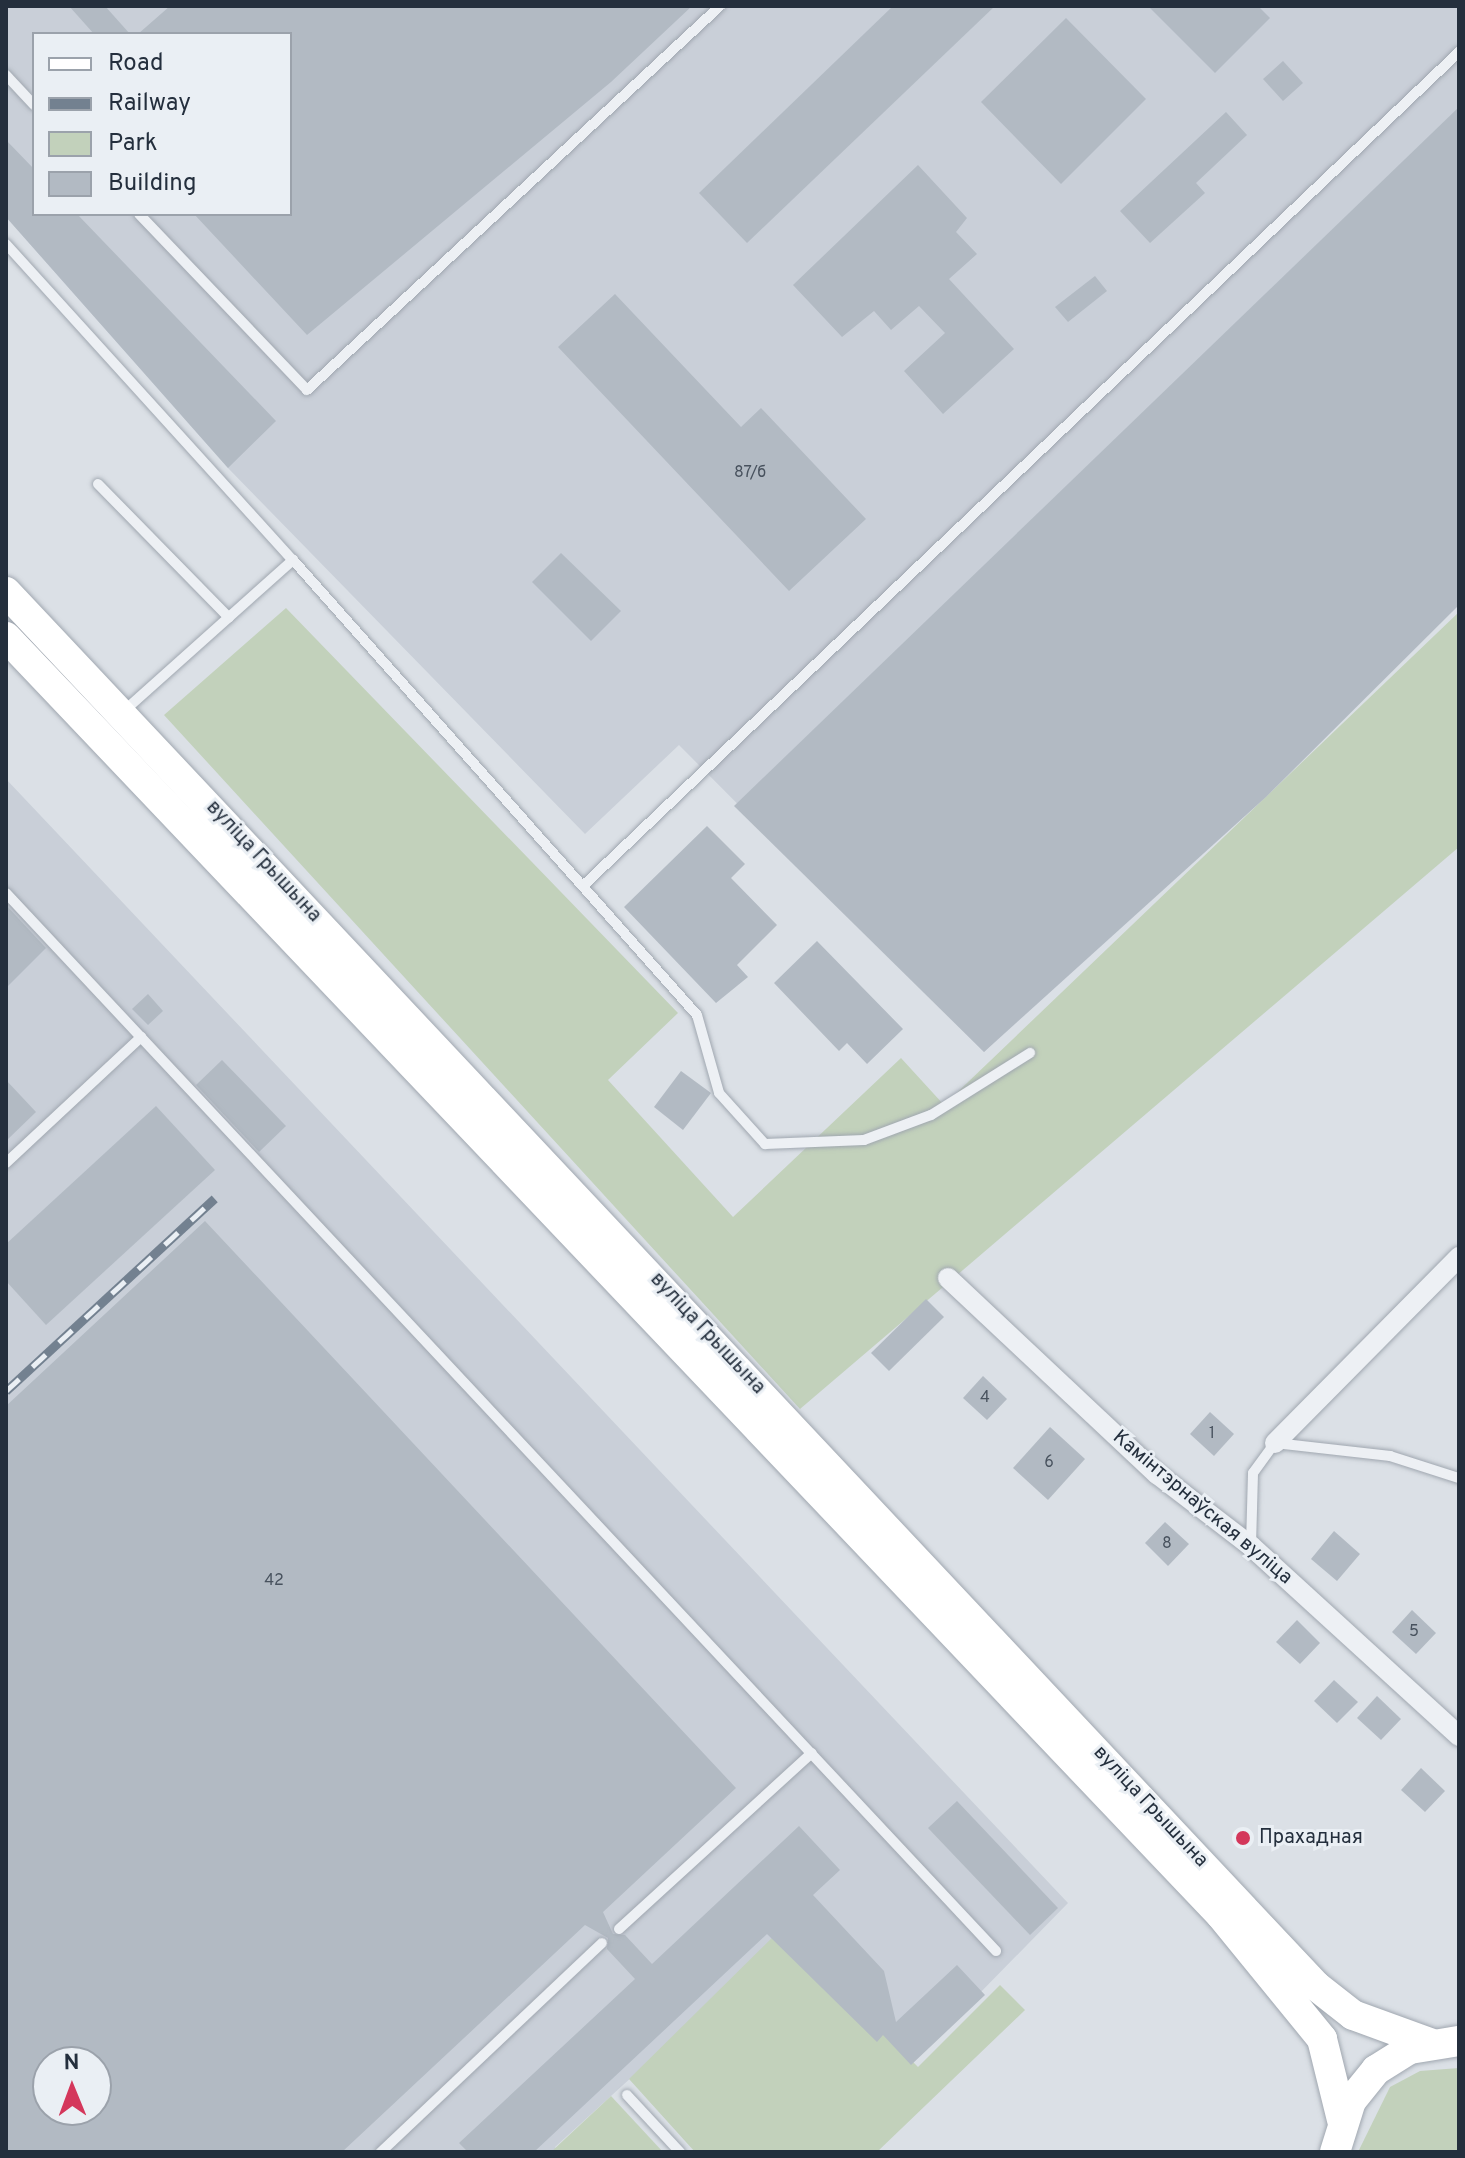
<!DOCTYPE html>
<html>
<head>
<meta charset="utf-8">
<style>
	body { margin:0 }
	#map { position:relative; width:1465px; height:2158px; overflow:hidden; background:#dbe0e6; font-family:Overpass,sans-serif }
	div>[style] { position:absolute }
	.built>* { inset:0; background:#c9cfd8 }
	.green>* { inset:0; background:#c2d1bb }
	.building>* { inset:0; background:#b2bac3 }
	.roads { filter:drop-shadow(0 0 2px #a0a7b0) drop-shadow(0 0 2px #a0a7b0) }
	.lane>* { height:10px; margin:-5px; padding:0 5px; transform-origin:5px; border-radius:5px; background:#edf0f4 }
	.street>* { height:20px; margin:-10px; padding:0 10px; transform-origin:10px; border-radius:10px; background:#edf0f4 }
	.primary>* { height:30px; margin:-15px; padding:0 15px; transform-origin:15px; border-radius:15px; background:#fff }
	.rail>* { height:9px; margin-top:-4.5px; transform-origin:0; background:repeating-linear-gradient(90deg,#eaeff4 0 18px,#738190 0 36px); box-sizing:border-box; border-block:2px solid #738190 }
	.dots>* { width:22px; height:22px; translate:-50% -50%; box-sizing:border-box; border:4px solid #eaeff4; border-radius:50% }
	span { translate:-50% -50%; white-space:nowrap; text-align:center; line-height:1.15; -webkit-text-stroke:6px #eaeff4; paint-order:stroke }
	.number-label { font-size:16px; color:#48525e }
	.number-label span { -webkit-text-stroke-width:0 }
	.street-label { font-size:20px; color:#242f3d }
	.poi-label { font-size:20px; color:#242f3d }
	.left { translate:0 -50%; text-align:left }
	.frame { position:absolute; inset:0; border:8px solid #242f3d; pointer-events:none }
	.legend { position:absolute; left:32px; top:32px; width:260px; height:184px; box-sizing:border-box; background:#eaeff4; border:2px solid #9ba2ab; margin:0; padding:10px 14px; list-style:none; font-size:24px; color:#242f3d }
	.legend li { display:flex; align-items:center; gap:16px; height:40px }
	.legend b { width:40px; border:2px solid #9ba2ab }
	.north { position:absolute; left:32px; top:2046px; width:80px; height:80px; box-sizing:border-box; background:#eaeff4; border:2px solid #9ba2ab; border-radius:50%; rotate:359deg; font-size:22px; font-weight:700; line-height:32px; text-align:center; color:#242f3d }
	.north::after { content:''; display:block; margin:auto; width:28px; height:36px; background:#d4375b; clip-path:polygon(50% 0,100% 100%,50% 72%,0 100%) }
</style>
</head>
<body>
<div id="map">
	<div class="built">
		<div style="clip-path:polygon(evenodd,6px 6px,1459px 6px,1459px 595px,984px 1052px,679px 745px,585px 834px,228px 468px,6px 217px,6px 6px,34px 34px,290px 34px,290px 214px,34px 214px,34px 34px)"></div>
		<div style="clip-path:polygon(evenodd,6px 779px,1068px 1903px,885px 2090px,769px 1952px,555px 2147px,558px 2152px,6px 2152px,6px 779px,48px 2062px,96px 2062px,96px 2110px,48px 2110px,48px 2062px)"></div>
	</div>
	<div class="green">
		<div style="clip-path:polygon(286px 608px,678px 1013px,608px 1080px,733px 1217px,901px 1058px,944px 1105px,1459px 612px,1459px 847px,800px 1409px,164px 715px)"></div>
		<div style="clip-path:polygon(781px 1929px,918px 2067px,1000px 1985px,1025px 2010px,877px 2152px,695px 2152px,629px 2079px)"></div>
		<div style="clip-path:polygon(1459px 2068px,1459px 2152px,1358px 2152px,1390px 2087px,1420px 2071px)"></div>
		<div style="clip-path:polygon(611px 2096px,663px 2152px,551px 2152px)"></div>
	</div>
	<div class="building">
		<div style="clip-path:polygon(69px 6px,105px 6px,130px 34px,94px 34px)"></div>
		<div style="clip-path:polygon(170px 6px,692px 6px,611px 82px,307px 335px,194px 214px,290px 214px,290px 34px,138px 34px)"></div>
		<div style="clip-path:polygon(893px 6px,995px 6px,747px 243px,699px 193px)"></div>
		<div style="clip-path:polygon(1148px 6px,1258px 6px,1270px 18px,1215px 73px)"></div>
		<div style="clip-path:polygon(1066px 18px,1146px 99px,1061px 184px,981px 102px)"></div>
		<div style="clip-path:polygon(1283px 61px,1303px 83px,1283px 101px,1263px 79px)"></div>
		<div style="clip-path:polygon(1459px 107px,1459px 605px,1266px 797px,984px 1052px,734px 806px)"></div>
		<div style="clip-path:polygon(1226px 112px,1247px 135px,1196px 183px,1205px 193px,1150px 243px,1120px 211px)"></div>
		<div style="clip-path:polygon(6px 140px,34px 169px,34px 214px,77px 214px,276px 421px,228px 468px,6px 217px)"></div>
		<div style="clip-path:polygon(918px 165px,967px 218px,956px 232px,977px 254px,949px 279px,1014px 349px,943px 414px,904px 371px,945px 333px,919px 306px,891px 330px,874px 311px,842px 337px,793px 285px)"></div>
		<div style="clip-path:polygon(1095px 276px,1107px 291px,1068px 322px,1055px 307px)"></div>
		<div style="clip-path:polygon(615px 294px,741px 427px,761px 408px,866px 519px,789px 591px,558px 347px)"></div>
		<div style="clip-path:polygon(561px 553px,621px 611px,591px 641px,532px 582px)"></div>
		<div style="clip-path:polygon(707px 826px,745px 864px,731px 878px,777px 925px,737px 965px,748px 977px,716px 1003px,624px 907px)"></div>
		<div style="clip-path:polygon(6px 905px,46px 948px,6px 988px)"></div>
		<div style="clip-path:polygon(817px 941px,903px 1029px,867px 1064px,847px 1043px,839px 1051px,774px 983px)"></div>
		<div style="clip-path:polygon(148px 994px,163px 1011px,148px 1025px,132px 1009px)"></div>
		<div style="clip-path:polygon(222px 1060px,286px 1126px,259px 1152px,196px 1085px)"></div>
		<div style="clip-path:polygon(681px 1071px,711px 1093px,683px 1130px,654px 1107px)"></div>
		<div style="clip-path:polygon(6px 1080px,36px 1112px,6px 1141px)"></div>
		<div style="clip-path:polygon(156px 1106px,215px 1170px,46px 1325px,6px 1281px,6px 1244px)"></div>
		<div style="clip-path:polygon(evenodd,205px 1221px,736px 1788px,603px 1912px,613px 1934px,625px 1935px,652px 1964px,799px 1826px,840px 1870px,813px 1895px,884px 1971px,896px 2022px,957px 1965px,985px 1995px,911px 2065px,883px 2035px,877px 2042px,767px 1934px,534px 2152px,468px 2152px,459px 2143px,635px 1979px,607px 1949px,608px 1938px,585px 1925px,342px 2152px,6px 2152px,6px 1406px,205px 1221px,48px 2062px,96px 2062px,96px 2110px,48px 2110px,48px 2062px)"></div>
		<div style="clip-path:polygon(926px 1299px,944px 1317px,889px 1371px,871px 1353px)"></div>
		<div style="clip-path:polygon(983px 1376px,1007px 1399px,987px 1420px,963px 1398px)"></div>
		<div style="clip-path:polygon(1210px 1412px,1234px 1434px,1214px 1456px,1190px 1434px)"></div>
		<div style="clip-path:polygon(1050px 1427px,1085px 1459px,1048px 1500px,1013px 1468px)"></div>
		<div style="clip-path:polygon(1165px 1522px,1189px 1544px,1168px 1566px,1145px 1543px)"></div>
		<div style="clip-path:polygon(1334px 1531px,1360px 1554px,1337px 1581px,1311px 1559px)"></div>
		<div style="clip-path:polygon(1412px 1610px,1436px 1633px,1416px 1654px,1392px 1632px)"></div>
		<div style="clip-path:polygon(1297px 1620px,1320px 1643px,1300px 1664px,1276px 1642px)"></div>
		<div style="clip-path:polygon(1334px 1680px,1358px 1702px,1337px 1723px,1314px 1701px)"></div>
		<div style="clip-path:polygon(1377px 1696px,1401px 1719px,1381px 1740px,1357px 1718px)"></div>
		<div style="clip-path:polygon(1421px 1768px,1445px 1791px,1425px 1812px,1401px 1790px)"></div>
		<div style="clip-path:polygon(957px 1801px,1058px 1908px,1030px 1935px,928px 1828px)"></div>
	</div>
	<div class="roads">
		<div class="lane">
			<div style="left:6px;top:75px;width:41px;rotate:47deg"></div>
			<div style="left:139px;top:214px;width:243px;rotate:46.3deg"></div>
			<div style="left:307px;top:390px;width:564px;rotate:-42.92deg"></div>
			<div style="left:6px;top:244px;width:427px;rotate:47.8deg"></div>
			<div style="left:98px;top:484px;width:187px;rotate:45.6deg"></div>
			<div style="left:124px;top:711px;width:227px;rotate:-41.8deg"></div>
			<div style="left:293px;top:560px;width:608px;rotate:48.4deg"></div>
			<div style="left:697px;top:1015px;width:81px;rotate:74.2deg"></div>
			<div style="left:719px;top:1093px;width:69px;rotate:48deg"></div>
			<div style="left:765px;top:1144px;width:99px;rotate:-2.3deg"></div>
			<div style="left:864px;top:1140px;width:72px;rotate:-20.5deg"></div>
			<div style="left:931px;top:1115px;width:117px;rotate:-32.1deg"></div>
			<div style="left:585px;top:884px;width:1207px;rotate:-43.59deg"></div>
			<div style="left:6px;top:893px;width:1449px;rotate:46.9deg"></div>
			<div style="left:6px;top:1163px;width:185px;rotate:-43deg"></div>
			<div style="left:1251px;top:1545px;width:72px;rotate:-88.4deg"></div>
			<div style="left:1253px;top:1473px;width:37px;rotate:-54deg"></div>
			<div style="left:1275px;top:1443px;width:116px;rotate:6.4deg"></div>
			<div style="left:1390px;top:1456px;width:72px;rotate:17.7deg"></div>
			<div style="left:619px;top:1929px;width:261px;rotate:-42.4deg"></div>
			<div style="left:627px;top:2095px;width:78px;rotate:47.1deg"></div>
			<div style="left:381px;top:2152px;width:304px;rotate:-43.4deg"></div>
		</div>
		<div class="street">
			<div style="left:948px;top:1278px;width:287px;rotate:43.2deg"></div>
			<div style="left:1157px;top:1474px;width:118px;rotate:37.5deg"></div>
			<div style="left:1251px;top:1546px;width:282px;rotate:42.4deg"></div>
			<div style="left:1275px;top:1443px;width:262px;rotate:-45.3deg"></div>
		</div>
		<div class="primary">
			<div style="left:6px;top:592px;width:1913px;rotate:46.78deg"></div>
			<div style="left:1316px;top:1986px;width:47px;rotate:38.1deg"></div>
			<div style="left:1353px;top:2015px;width:82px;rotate:20deg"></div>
			<div style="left:6px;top:637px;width:1763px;rotate:46.45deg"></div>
			<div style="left:1221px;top:1915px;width:160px;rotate:50.8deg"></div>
			<div style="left:1322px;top:2039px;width:83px;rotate:76.1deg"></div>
			<div style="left:1335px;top:2152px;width:53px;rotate:-72.6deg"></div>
			<div style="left:1351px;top:2101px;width:40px;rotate:-51deg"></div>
			<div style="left:1376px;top:2070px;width:40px;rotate:-32deg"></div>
			<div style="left:1410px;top:2049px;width:50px;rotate:-9.3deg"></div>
		</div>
	</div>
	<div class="rail">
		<div style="left:6px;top:1391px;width:284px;rotate:-42.7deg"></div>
	</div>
	<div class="dots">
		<div style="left:1243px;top:1838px;background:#d4375b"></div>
	</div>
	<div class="number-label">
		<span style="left:750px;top:473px">87/б</span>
		<span style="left:985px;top:1398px">4</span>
		<span style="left:1212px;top:1434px">1</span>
		<span style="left:1049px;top:1463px">6</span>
		<span style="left:1167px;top:1544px">8</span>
		<span style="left:274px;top:1581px">42</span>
		<span style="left:1414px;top:1632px">5</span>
	</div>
	<div class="street-label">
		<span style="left:263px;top:862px;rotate:47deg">вуліца Грышына</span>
		<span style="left:707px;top:1334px;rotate:47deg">вуліца Грышына</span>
		<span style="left:1202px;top:1508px;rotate:40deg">Камінтэрнаўская вуліца</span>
		<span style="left:1150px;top:1807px;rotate:47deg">вуліца Грышына</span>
	</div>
	<div class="poi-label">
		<span class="left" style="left:1259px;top:1838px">Прахадная</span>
	</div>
	<div class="frame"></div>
	<ul class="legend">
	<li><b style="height:10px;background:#fff"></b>Road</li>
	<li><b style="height:10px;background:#738190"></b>Railway</li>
	<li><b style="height:22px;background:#c2d1bb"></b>Park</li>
	<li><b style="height:22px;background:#b2bac3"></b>Building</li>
	</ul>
	<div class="north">N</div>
</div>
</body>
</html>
